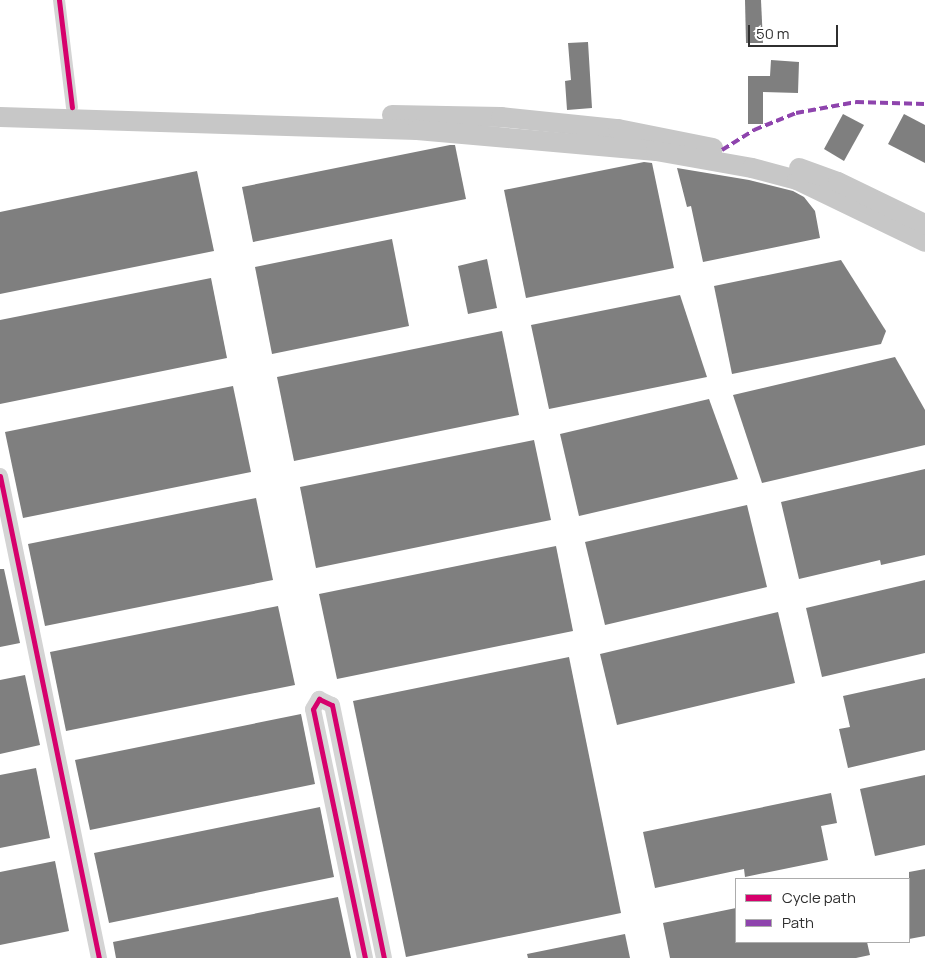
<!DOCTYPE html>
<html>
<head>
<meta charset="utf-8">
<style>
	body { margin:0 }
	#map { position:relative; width:925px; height:958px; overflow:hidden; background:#fff; font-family:Manrope,sans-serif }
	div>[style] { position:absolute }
	.building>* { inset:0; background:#7f7f7f }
	.minor>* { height:12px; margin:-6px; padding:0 6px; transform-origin:6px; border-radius:6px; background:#d4d4d4 }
	.tertiary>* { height:16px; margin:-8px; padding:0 8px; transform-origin:8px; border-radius:8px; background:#d4d4d4 }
	.primary>* { height:20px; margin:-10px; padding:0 10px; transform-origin:10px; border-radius:10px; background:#c7c7c7 }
	.quiet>* { height:4px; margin-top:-2px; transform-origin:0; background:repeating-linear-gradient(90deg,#8e44ad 0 8px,transparent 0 12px) }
	.cycleway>* { height:5px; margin:-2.5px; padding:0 2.5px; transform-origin:2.5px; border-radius:2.5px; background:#d6006c }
	span { translate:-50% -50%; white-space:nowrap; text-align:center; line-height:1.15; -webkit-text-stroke:5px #fff; paint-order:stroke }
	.legend { position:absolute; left:735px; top:878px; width:175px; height:65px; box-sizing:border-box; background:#fff; border:1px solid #acacac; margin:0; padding:6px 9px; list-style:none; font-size:15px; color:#2f2f2f }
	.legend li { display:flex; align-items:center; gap:10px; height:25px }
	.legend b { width:25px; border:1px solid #acacac }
	.scale { position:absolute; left:748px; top:25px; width:90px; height:22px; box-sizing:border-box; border:2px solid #2f2f2f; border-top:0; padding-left:6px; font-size:15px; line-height:18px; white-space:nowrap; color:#2f2f2f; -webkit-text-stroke:4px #fff; paint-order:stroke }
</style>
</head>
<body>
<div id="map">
	<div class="building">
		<div style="clip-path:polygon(745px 0,761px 0,763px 43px,746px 43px)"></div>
		<div style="clip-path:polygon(588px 42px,592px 108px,567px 110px,565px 81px,571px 80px,568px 43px)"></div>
		<div style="clip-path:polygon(771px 60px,799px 62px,798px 93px,763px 92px,763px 124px,748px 124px,748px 76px,770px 76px)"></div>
		<div style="clip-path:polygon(843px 114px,864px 125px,844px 161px,824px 149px)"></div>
		<div style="clip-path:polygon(904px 114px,925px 125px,925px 163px,888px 144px)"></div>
		<div style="clip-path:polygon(450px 145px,455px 145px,466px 199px,253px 242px,242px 187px)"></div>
		<div style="clip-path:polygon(644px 162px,652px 163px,674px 268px,526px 298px,504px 190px)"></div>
		<div style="clip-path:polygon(677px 168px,749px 180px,793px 191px,804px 197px,815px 211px,820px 238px,703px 262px,691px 206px,687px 207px)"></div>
		<div style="clip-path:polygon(197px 171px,214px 251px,0 294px,0 212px)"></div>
		<div style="clip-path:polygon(392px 239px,409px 326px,272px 354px,255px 267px)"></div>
		<div style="clip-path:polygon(487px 259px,497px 308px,468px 314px,458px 266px)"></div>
		<div style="clip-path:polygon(841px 260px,886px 331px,881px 344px,732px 374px,714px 286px)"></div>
		<div style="clip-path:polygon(211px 278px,227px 358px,0 404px,0 320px)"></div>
		<div style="clip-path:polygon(680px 295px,707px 377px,549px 409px,531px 325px)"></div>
		<div style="clip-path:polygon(502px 331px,519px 415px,294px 461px,277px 377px)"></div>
		<div style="clip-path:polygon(895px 357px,925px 410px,925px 445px,762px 483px,733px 395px)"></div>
		<div style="clip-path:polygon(233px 386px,251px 472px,23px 518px,5px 432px)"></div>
		<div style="clip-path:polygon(709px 399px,738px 479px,579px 516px,560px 434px)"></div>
		<div style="clip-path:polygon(534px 440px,551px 520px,316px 568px,300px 487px)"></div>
		<div style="clip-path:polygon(925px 469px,925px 555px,881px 565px,880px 560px,799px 579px,781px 502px)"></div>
		<div style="clip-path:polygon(256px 498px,273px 580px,45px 626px,28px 544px)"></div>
		<div style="clip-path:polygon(747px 505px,767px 587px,605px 625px,585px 542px)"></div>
		<div style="clip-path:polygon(556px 546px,573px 631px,337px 679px,319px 594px)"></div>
		<div style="clip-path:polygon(0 569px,4px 569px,20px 643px,0 647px)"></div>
		<div style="clip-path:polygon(925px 580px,925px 653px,822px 677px,806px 608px)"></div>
		<div style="clip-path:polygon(278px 606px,295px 685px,66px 731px,50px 652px)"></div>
		<div style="clip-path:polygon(778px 612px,795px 683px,617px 725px,600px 654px)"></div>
		<div style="clip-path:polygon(569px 657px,621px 913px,406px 957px,353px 701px)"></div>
		<div style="clip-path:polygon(25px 675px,40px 745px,0 754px,0 680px)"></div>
		<div style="clip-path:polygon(925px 678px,925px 750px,848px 768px,839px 729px,850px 727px,843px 696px)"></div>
		<div style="clip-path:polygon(301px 714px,315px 784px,90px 830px,75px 760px)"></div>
		<div style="clip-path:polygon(36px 768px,50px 838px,0 848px,0 775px)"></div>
		<div style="clip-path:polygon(925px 775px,925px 845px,875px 856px,860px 789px)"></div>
		<div style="clip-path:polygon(831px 793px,837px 823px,821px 826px,828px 860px,745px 877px,744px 869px,655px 888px,643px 832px)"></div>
		<div style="clip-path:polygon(320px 807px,334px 877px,109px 923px,94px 853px)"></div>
		<div style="clip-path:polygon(55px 861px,69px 931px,0 945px,0 872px)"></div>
		<div style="clip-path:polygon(925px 869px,925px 936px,909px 939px,909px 872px)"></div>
		<div style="clip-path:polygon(338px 897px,351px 958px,116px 958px,113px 942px)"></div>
		<div style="clip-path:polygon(736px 908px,736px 942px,867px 942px,870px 955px,856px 958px,670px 958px,663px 923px)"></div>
		<div style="clip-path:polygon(625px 934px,630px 958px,528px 958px,527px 954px)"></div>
	</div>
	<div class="minor">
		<div style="left:59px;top:0;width:108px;rotate:83.1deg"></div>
	</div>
	<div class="tertiary">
		<div style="left:0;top:476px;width:492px;rotate:78.4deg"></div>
		<div style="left:365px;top:958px;width:254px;rotate:-101.8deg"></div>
		<div style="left:313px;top:709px;width:12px;rotate:-59deg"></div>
		<div style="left:319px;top:699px;width:14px;rotate:25deg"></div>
		<div style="left:332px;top:705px;width:258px;rotate:78.4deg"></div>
	</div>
	<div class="primary">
		<div style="left:392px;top:115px;width:109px;rotate:1.1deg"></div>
		<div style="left:501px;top:117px;width:118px;rotate:5.9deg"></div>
		<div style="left:618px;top:129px;width:97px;rotate:11.3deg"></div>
		<div style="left:0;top:117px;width:417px;rotate:1.8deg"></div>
		<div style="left:417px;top:130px;width:240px;rotate:5deg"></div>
		<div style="left:656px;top:151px;width:97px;rotate:10deg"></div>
		<div style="left:752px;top:168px;width:47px;rotate:14.9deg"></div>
		<div style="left:797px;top:180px;width:142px;rotate:25.8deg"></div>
		<div style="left:799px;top:168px;width:41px;rotate:19.7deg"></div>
		<div style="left:838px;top:182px;width:97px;rotate:25.8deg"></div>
	</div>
	<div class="quiet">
		<div style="left:722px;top:150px;width:38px;rotate:-32deg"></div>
		<div style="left:754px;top:130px;width:45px;rotate:-22deg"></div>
		<div style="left:796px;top:113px;width:61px;rotate:-10.4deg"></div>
		<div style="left:856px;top:102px;width:69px;rotate:1.7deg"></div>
	</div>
	<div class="cycleway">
		<div style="left:59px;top:0;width:108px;rotate:83.1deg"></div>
		<div style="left:0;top:476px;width:492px;rotate:78.4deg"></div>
		<div style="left:365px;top:958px;width:254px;rotate:-101.8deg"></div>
		<div style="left:313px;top:709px;width:12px;rotate:-59deg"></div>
		<div style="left:319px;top:699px;width:14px;rotate:25deg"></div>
		<div style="left:332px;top:705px;width:258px;rotate:78.4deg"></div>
	</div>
	<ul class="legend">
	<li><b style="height:6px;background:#d6006c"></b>Cycle path</li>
	<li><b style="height:6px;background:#8e44ad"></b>Path</li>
	</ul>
	<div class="scale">50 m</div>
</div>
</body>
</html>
